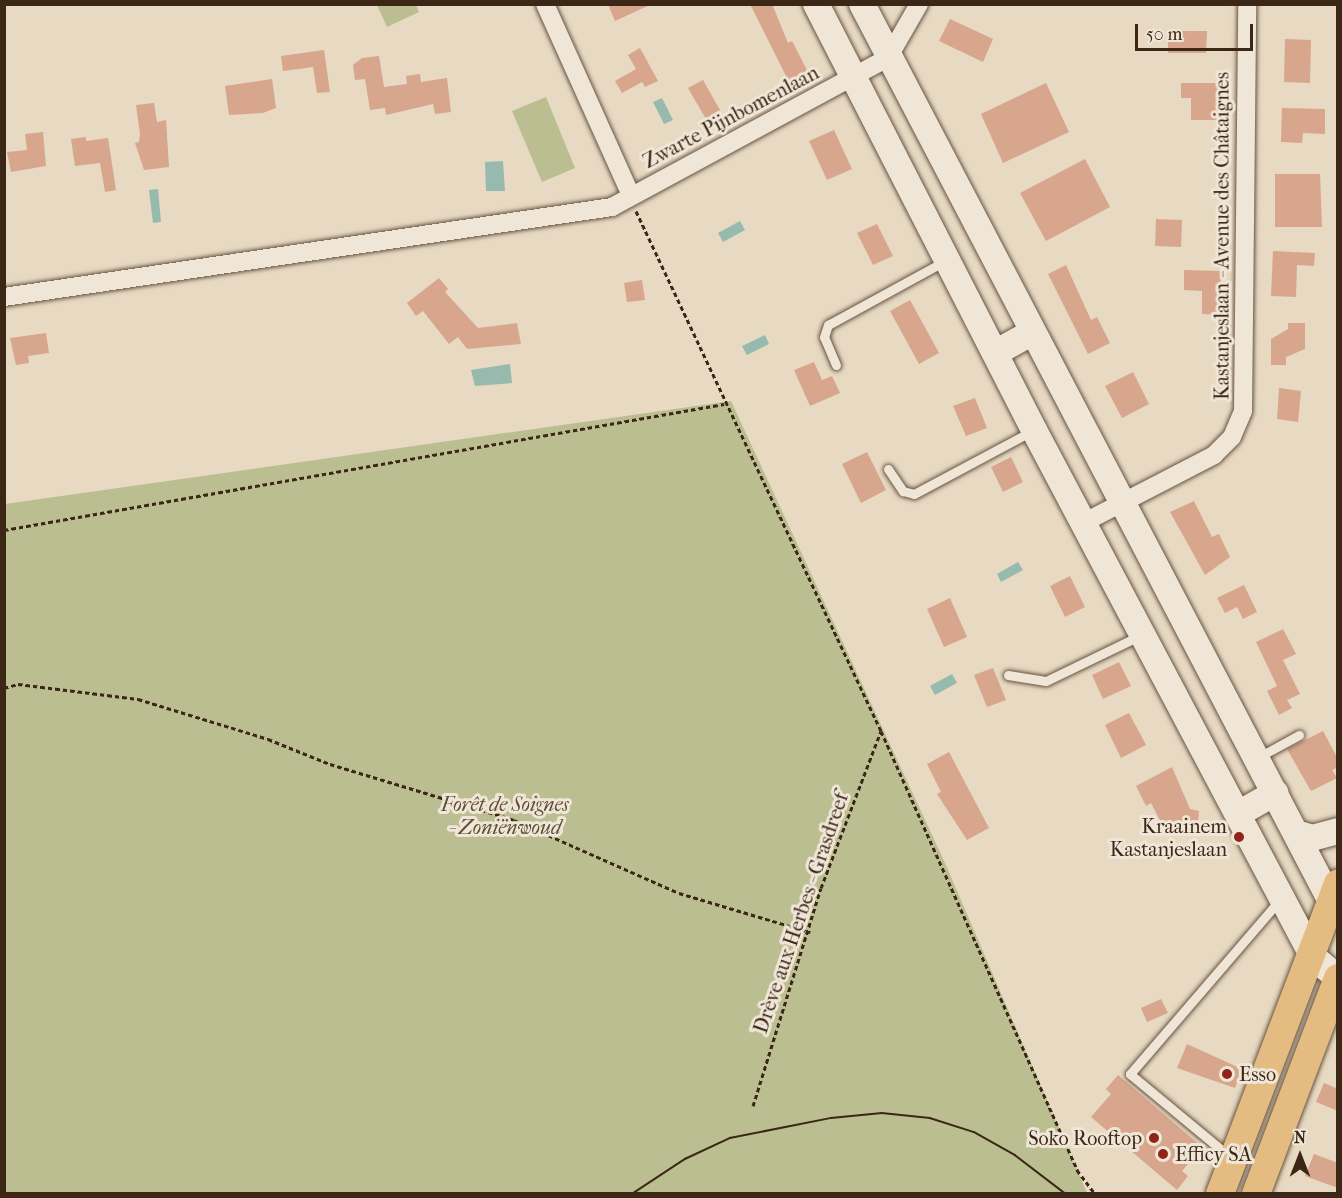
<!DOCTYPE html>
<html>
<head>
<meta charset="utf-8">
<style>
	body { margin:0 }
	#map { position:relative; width:1342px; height:1198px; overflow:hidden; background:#e7d9c2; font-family:"IM FELL French Canon",serif }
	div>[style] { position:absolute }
	.green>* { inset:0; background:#babe90 }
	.water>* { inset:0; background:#97baaf }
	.building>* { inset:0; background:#d7a68d }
	.path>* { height:3px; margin-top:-1.5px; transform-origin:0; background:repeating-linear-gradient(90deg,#3c2717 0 4.5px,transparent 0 7.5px) }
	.roads { filter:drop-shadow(0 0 2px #675442) drop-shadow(0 0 2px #675442) }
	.lane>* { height:9px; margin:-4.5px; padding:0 4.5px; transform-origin:4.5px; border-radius:4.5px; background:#efe6d7 }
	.street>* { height:18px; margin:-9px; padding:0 9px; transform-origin:9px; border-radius:9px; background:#efe6d7 }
	.secondary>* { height:26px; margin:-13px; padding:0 13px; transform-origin:13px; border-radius:13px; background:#efe6d7 }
	.primary>* { height:28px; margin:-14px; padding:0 14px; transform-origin:14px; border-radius:14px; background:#e4bc81 }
	.tram>* { height:1.5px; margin:-0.75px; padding:0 0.75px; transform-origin:0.75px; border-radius:0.75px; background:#3c2717 }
	.dots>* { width:16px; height:16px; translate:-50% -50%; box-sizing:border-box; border:3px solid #efe6d7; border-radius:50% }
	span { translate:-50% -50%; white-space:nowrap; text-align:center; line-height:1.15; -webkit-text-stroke:6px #efe6d7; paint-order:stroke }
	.street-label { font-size:20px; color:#3c2717 }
	.park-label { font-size:20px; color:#5c4d35; font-style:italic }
	.poi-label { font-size:20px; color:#3c2717 }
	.right { translate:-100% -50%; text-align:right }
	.left { translate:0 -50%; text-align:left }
	.frame { position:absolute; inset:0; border:6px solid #3c2717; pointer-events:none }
	.north { position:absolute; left:1270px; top:1126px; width:60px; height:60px; -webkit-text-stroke:4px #efe6d7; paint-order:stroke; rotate:0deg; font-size:16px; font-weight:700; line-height:24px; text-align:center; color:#3c2717 }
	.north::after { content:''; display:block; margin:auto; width:21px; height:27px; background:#3c2717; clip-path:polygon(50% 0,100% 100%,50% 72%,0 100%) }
	.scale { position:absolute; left:1135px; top:24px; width:118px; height:27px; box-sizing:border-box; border:3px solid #3c2717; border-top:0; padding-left:8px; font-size:18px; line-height:21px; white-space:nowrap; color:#3c2717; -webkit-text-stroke:4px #efe6d7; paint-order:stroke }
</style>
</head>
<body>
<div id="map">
	<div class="green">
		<div style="clip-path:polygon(377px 5px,416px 5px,419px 12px,387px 27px)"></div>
		<div style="clip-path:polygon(546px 97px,575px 168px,542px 182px,512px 111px)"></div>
		<div style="clip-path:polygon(731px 401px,945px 863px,1087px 1193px,5px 1193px,5px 504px)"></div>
	</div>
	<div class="water">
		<div style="clip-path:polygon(662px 98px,673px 120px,664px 124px,653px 102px)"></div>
		<div style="clip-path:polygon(503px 161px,505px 191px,486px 191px,485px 162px)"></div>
		<div style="clip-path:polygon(158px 189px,161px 222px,153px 223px,149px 190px)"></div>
		<div style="clip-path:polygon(740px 221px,745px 230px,723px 242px,718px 233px)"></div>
		<div style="clip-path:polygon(765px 335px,769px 344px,747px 355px,742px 346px)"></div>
		<div style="clip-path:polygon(510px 364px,512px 383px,475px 386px,471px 370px)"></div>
		<div style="clip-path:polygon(1018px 562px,1023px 570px,1001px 582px,997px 574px)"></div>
		<div style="clip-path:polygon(952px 674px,957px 683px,935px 695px,930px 686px)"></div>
	</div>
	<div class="building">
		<div style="clip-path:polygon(608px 4px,652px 4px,615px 21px)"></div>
		<div style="clip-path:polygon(750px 4px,772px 4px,788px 43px,792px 41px,808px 72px,789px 82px)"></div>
		<div style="clip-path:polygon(950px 19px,993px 39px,983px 62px,939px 41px)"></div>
		<div style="clip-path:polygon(1168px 31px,1207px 31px,1206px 53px,1168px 53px)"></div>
		<div style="clip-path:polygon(1285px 39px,1311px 40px,1310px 83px,1284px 82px)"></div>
		<div style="clip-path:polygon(640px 48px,658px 81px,645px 87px,642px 82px,622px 93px,615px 81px,636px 69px,628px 55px)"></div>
		<div style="clip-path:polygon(324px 50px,330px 92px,317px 93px,313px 67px,283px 71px,281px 56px)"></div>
		<div style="clip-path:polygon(379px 56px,384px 87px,407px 84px,406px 76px,420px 74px,421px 82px,447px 78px,451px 112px,435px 114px,433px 104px,386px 115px,385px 108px,370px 110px,365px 79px,355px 80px,353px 65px,362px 58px)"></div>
		<div style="clip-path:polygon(272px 79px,276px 108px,263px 113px,229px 115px,225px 86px)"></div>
		<div style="clip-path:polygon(703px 80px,720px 110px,706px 119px,688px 88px)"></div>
		<div style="clip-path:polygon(1046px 83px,1069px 132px,1003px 163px,981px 114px)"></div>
		<div style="clip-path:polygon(1181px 83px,1218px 83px,1218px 120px,1191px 120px,1191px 98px,1181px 98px)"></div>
		<div style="clip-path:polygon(154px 103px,157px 122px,166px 120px,169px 167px,144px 170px,135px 143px,139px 142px,140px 134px,136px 105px)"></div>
		<div style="clip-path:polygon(1282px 108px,1325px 109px,1325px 134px,1303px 133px,1302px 143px,1281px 142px)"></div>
		<div style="clip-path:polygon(834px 130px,852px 169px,827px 180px,809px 141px)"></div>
		<div style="clip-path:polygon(43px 132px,46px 166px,11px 172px,7px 152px,27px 150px,25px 134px)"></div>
		<div style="clip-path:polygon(86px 137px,86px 141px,108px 138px,116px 190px,105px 192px,100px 163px,75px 166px,71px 139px)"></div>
		<div style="clip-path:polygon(1085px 159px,1110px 207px,1046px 241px,1020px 193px)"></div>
		<div style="clip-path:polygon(1275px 174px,1320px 174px,1322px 227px,1275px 227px)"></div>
		<div style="clip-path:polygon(1156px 219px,1182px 220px,1181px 247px,1155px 246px)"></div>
		<div style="clip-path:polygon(877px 224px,893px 256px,873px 265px,857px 233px)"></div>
		<div style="clip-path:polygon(1273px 251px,1315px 253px,1314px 266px,1297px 265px,1296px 297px,1271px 296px)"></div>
		<div style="clip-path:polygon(1066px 265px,1091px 320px,1097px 317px,1110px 343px,1088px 354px,1048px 274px)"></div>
		<div style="clip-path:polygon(1184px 270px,1221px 271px,1220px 315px,1202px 314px,1202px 291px,1184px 290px)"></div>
		<div style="clip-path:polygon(439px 278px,448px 289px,445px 292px,478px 328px,517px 323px,521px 344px,467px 349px,458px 337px,449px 344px,423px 311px,416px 316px,407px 303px)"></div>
		<div style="clip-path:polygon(642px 280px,645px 300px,627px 302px,624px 283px)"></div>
		<div style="clip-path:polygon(910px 300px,939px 353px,919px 364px,890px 311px)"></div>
		<div style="clip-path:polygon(1288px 323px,1305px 323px,1305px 349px,1286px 357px,1286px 365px,1271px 365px,1271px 339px,1288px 329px)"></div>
		<div style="clip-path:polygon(46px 333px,49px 353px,28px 356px,29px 363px,16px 365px,10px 338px)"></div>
		<div style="clip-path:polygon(814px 362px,822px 380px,832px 376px,840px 393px,810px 406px,794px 370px)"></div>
		<div style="clip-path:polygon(1133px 372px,1149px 404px,1122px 418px,1105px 386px)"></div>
		<div style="clip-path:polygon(1279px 388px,1301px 391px,1298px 422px,1277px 419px)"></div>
		<div style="clip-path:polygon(975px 398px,987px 428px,966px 436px,953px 406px)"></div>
		<div style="clip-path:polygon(867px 452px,886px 490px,861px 503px,842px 464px)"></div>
		<div style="clip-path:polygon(1011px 457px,1023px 482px,1003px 492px,991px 467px)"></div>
		<div style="clip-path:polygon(1194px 501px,1212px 537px,1219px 534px,1230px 557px,1205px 575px,1170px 512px)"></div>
		<div style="clip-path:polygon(1070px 576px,1085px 607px,1065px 617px,1050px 586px)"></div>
		<div style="clip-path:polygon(1244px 585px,1257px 612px,1243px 619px,1237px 607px,1225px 613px,1217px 598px)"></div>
		<div style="clip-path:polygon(950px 598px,967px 637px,944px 647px,927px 609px)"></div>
		<div style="clip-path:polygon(1283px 629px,1296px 654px,1283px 660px,1300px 694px,1287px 700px,1292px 708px,1279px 715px,1267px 691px,1277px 686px,1256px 642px)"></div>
		<div style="clip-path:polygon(1119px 662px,1131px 686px,1103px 699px,1092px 675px)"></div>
		<div style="clip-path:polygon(993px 668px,1006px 700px,987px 707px,974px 675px)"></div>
		<div style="clip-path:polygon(1129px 713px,1146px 745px,1121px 758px,1105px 725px)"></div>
		<div style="clip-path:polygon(1323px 731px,1338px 759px,1338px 767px,1332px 770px,1337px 778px,1311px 791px,1287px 749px)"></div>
		<div style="clip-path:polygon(949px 752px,989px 828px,967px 840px,937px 794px,941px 792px,927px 764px)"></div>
		<div style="clip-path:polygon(1172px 767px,1190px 809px,1199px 811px,1198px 824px,1179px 833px,1175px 825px,1165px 830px,1151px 803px,1146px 806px,1136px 786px)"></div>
		<div style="clip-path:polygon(1161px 999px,1168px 1013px,1147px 1022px,1141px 1008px)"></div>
		<div style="clip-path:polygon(1187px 1044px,1242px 1069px,1235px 1088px,1177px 1068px)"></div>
		<div style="clip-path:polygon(1118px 1075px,1202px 1147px,1182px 1171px,1188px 1176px,1177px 1190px,1091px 1117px,1111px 1094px,1106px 1089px)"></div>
		<div style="clip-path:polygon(1324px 1083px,1338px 1089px,1338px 1111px,1316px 1102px)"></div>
		<div style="clip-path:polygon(1314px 1154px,1338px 1163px,1338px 1188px,1305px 1176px)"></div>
	</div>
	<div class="path">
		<div style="left:636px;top:211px;width:575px;rotate:64.77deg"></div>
		<div style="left:881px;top:731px;width:481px;rotate:65.9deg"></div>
		<div style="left:1077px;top:1170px;width:30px;rotate:53deg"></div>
		<div style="left:4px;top:530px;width:731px;rotate:-9.93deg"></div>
		<div style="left:4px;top:688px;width:15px;rotate:-16deg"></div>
		<div style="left:18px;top:684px;width:121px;rotate:7.1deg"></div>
		<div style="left:138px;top:699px;width:136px;rotate:17.1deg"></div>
		<div style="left:268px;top:739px;width:67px;rotate:22deg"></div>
		<div style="left:330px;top:764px;width:192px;rotate:16.9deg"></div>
		<div style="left:514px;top:820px;width:180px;rotate:23.9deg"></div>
		<div style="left:679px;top:893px;width:137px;rotate:16.6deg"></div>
		<div style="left:753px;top:1106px;width:228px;rotate:-72.7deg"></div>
		<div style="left:821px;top:888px;width:168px;rotate:-69.1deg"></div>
	</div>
	<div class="roads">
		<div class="lane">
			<div style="left:836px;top:365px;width:30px;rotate:-113deg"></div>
			<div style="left:824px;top:337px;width:13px;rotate:-72deg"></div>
			<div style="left:828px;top:325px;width:133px;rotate:-28.7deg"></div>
			<div style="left:888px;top:469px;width:27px;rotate:56deg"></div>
			<div style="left:903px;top:491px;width:11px;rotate:15deg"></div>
			<div style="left:914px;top:494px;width:134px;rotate:-28.1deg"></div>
			<div style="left:1008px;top:675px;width:38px;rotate:9deg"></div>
			<div style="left:1046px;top:681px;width:106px;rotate:-25.8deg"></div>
			<div style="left:1257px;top:758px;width:48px;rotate:-28.7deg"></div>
			<div style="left:1230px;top:1157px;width:130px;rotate:-140.3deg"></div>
			<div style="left:1130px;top:1074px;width:228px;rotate:-49.3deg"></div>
		</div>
		<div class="street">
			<div style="left:545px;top:4px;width:209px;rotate:65.8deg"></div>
			<div style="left:4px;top:297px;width:615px;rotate:-8.42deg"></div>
			<div style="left:612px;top:207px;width:314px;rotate:-28.4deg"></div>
			<div style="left:888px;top:58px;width:62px;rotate:-60.1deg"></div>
			<div style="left:1083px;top:523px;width:148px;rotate:-27.4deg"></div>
			<div style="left:1214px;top:455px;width:25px;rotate:-45deg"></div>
			<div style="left:1232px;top:437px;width:28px;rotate:-67deg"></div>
			<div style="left:1243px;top:411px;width:407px;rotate:-89.4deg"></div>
		</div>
		<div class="secondary">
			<div style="left:816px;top:4px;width:479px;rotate:62.9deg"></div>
			<div style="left:1034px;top:430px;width:596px;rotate:62.1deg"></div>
			<div style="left:1313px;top:957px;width:33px;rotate:40deg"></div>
			<div style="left:862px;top:4px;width:1028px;rotate:62.41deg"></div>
			<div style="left:995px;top:353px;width:43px;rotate:-28.9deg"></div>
			<div style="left:1238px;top:814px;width:43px;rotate:-29.6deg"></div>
			<div style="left:1296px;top:833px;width:17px;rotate:17deg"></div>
			<div style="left:1312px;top:838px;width:27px;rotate:-15deg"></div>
		</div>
		<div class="primary">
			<div style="left:1220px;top:1194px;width:332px;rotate:-69.2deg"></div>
			<div style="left:1256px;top:1194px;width:231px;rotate:-69.2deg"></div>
		</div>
	</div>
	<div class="tram">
		<div style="left:632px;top:1194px;width:64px;rotate:-33.4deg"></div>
		<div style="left:685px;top:1159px;width:50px;rotate:-25deg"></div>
		<div style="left:730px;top:1138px;width:103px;rotate:-11.2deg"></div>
		<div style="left:831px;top:1118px;width:51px;rotate:-5.6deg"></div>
		<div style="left:882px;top:1113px;width:48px;rotate:5.9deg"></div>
		<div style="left:930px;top:1118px;width:46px;rotate:17.7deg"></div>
		<div style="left:974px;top:1132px;width:47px;rotate:29.3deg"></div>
		<div style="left:1015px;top:1155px;width:64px;rotate:37.4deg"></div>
	</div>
	<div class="dots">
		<div style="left:1239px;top:837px;background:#8f2418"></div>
		<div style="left:1227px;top:1074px;background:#8f2418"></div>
		<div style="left:1154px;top:1138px;background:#8f2418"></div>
		<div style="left:1163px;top:1154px;background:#8f2418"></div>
	</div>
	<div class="street-label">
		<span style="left:731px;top:117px;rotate:-28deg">Zwarte Pijnbomenlaan</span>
		<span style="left:1222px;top:236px;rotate:-90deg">Kastanjeslaan - Avenue des Châtaignes</span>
		<span style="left:801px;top:913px;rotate:-71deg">Drève aux Herbes - Grasdreef</span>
	</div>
	<div class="park-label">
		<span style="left:505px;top:816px">Forêt de Soignes<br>- Zoniënwoud</span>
	</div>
	<div class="poi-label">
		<span class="right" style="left:1227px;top:838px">Kraainem<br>Kastanjeslaan</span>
		<span class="left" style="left:1239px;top:1074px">Esso</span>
		<span class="right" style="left:1142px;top:1138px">Soko Rooftop</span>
		<span class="left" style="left:1175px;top:1154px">Efficy SA</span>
	</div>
	<div class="frame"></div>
	<div class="north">N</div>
	<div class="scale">50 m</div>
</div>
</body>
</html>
